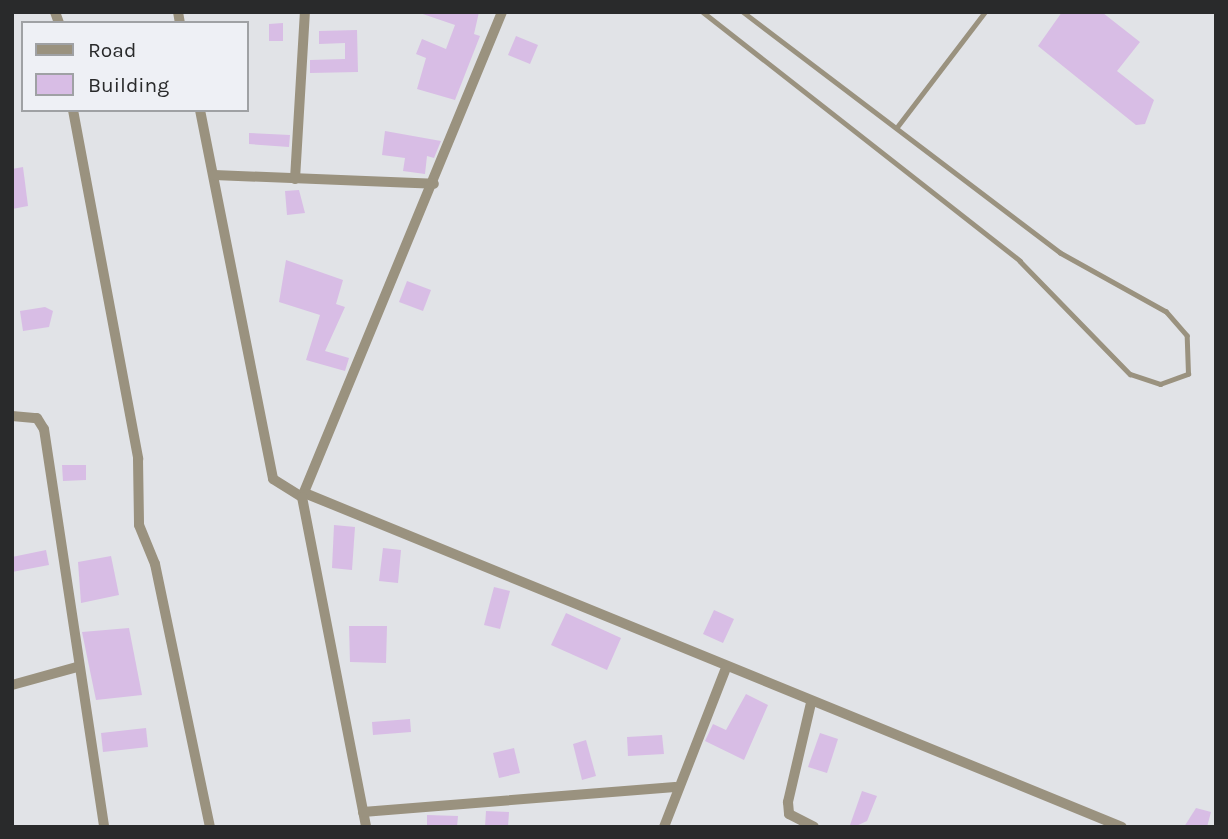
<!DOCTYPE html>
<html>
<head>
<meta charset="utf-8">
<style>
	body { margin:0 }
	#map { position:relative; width:1228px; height:839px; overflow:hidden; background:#e1e3e7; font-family:Karla,sans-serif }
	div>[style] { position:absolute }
	.building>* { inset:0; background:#d8bde5 }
	.lane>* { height:4.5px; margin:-2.25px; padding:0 2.25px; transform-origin:2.25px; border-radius:2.25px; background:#9a927f }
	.street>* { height:10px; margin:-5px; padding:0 5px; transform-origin:5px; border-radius:5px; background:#9a927f }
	span { translate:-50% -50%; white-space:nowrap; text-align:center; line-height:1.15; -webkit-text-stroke:6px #eef0f5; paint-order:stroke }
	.frame { position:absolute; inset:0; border:14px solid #292a2b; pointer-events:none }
	.legend { position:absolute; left:21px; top:21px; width:228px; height:91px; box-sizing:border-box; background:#eef0f5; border:2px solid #9fa1a4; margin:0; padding:9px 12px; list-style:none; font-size:21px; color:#292a2b }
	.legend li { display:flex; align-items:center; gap:14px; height:35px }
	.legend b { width:35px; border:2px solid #9fa1a4 }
</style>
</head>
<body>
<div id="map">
	<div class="building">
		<div style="clip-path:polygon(417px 12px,479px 12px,474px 34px,480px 36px,455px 100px,417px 89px,426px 58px,416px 54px,422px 39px,446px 49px,455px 25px)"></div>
		<div style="clip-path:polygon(1062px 12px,1103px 13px,1140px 42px,1117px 71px,1154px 100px,1145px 124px,1136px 125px,1038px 46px)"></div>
		<div style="clip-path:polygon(283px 23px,283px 41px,269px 41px,269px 24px)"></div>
		<div style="clip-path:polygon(357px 30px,358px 72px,310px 73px,310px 60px,345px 59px,345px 43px,319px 44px,319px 31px)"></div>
		<div style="clip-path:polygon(516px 36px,538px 45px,530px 64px,508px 55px)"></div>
		<div style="clip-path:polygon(385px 131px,441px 141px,434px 158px,427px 156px,425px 174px,403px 171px,405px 158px,382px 155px)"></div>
		<div style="clip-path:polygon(249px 133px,290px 135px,289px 147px,249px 144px)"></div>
		<div style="clip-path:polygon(23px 167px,28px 206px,12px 209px,12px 169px)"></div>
		<div style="clip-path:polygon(299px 190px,305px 213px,287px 215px,285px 191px)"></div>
		<div style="clip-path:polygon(286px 260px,343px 280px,336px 304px,345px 307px,325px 351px,349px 358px,345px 371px,306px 360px,320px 315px,279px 302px)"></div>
		<div style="clip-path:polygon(407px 281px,431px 290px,423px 311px,399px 302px)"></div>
		<div style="clip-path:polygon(45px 307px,53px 311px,49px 327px,23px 331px,20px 311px)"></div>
		<div style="clip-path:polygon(62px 465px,86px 465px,86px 480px,63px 481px)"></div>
		<div style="clip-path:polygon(334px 525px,355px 527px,352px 570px,332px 568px)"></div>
		<div style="clip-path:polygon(383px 548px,401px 550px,398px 583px,379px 581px)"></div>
		<div style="clip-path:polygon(46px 550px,49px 565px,12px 572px,12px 557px)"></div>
		<div style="clip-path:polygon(111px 556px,119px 595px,81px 603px,78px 562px)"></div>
		<div style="clip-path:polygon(494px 587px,510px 591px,500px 629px,484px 625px)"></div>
		<div style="clip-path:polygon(714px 610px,734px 619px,723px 643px,703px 634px)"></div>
		<div style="clip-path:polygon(566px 613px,621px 638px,607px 670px,551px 645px)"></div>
		<div style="clip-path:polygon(349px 626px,387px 626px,386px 663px,350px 662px)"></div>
		<div style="clip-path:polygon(129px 628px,142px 695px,96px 700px,82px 632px)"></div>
		<div style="clip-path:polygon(746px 694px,768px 705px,744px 760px,705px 741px,713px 724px,726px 730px)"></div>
		<div style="clip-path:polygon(410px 719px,411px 732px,373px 735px,372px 722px)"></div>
		<div style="clip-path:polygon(146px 728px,148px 747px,103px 752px,101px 733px)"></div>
		<div style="clip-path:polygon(820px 733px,838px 739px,827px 773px,808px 767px)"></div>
		<div style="clip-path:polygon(662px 735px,664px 754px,628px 756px,627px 737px)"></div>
		<div style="clip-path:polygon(586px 740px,596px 776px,582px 780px,573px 744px)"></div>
		<div style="clip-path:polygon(514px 748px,520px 773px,499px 778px,493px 753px)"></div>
		<div style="clip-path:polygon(862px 791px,877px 796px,867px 821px,854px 827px,850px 825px)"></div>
		<div style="clip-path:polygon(1196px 808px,1211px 812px,1207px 827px,1184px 827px)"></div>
		<div style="clip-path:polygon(486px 811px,509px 812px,508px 827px,485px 827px)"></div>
		<div style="clip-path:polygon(427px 815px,458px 816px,457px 827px,427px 827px)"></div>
	</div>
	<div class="lane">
		<div style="left:703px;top:12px;width:403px;rotate:38.1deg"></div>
		<div style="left:1020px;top:261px;width:158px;rotate:45.8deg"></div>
		<div style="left:1130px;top:374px;width:32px;rotate:18deg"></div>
		<div style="left:1160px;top:384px;width:30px;rotate:-20deg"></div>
		<div style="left:1188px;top:374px;width:38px;rotate:-92deg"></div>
		<div style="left:1187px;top:336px;width:32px;rotate:-131deg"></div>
		<div style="left:1166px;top:312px;width:121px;rotate:-150.9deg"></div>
		<div style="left:1060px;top:253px;width:398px;rotate:-142.8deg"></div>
		<div style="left:897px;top:127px;width:145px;rotate:-52.6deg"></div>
	</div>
	<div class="street">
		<div style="left:55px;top:12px;width:12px;rotate:70deg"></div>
		<div style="left:178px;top:12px;width:11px;rotate:80deg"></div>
		<div style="left:73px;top:110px;width:355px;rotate:79.4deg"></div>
		<div style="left:138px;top:459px;width:66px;rotate:89.1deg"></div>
		<div style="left:139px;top:525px;width:42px;rotate:67.7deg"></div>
		<div style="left:155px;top:564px;width:269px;rotate:78.2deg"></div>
		<div style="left:200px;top:110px;width:376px;rotate:78.8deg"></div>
		<div style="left:273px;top:479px;width:34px;rotate:32deg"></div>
		<div style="left:302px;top:497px;width:525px;rotate:-67.59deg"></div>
		<div style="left:214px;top:175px;width:220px;rotate:2.3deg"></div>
		<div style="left:295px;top:179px;width:167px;rotate:-86.6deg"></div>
		<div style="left:12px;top:416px;width:25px;rotate:5deg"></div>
		<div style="left:37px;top:418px;width:13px;rotate:58deg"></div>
		<div style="left:44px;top:429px;width:402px;rotate:81.4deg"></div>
		<div style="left:307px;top:494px;width:880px;rotate:22.22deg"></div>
		<div style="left:302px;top:497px;width:336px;rotate:79deg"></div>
		<div style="left:12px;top:685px;width:67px;rotate:-15.5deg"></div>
		<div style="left:811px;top:703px;width:102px;rotate:103.1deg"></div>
		<div style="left:788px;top:802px;width:12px;rotate:85deg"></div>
		<div style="left:789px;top:814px;width:28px;rotate:27deg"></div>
		<div style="left:363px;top:812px;width:313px;rotate:-4.6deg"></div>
		<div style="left:664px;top:827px;width:171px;rotate:-68.7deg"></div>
	</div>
	<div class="frame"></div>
	<ul class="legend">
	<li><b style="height:9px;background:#9a927f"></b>Road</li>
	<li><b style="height:19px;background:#d8bde5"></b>Building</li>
	</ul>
</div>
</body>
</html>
